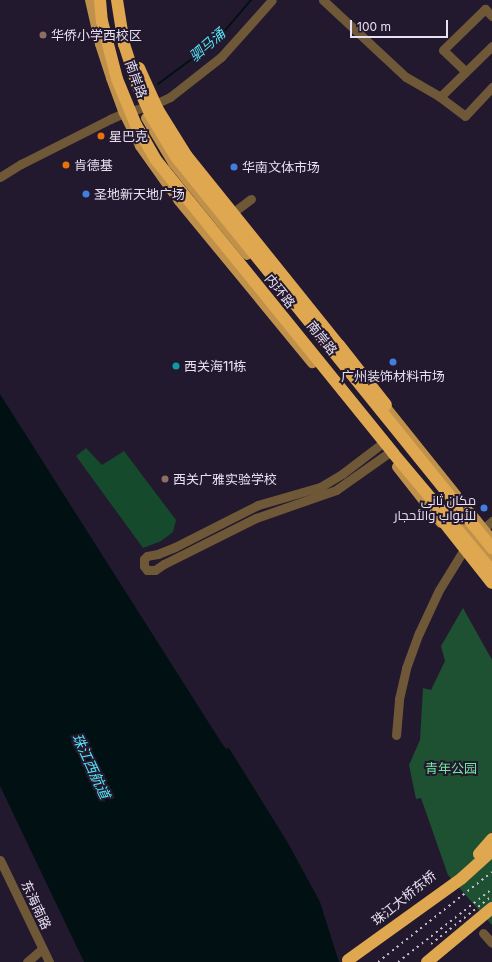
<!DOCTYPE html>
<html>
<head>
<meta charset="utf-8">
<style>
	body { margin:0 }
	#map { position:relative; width:492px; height:962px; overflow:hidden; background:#23192e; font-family:Inter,Cairo,"Noto Sans SC",sans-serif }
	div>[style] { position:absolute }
	.green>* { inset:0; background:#154a2c }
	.forest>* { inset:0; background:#1e5032 }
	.water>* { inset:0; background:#011113 }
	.stream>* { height:2px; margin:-1px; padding:0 1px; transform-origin:1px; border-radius:1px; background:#011113 }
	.minor>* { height:9px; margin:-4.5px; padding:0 4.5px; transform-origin:4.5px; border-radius:4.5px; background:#6e5837 }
	.major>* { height:10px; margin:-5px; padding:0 5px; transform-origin:5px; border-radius:5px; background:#bf914a }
	.highway>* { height:12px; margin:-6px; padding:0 6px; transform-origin:6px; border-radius:6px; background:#dfa74f }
	.rail>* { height:2px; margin-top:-1px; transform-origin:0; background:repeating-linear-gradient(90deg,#c4bccd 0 2px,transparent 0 6px) }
	.highway-bridge>* { height:12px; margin:-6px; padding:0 6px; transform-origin:6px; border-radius:6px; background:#dfa74f }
	.dots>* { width:11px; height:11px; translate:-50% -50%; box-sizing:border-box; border:2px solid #23192e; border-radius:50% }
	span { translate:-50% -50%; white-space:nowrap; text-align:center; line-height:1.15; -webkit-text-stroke:4px #23192e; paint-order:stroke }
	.poi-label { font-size:13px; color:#e7e0f0 }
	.left { translate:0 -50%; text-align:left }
	.right { translate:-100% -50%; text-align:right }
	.street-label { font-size:13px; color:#e7e0f0 }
	.park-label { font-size:13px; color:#71eba0 }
	.water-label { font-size:14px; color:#54e4f5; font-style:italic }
	.scale { position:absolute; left:350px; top:20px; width:98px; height:18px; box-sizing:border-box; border:2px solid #e7e0f0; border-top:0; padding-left:5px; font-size:12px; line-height:14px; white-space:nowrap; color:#e7e0f0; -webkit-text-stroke:3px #23192e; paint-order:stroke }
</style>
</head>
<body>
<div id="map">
	<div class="green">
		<div style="clip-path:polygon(86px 448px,102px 465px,124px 451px,176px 520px,173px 532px,161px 541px,143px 548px,76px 456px)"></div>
	</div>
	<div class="forest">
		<div style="clip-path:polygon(463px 608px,492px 660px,492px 925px,448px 875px,421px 798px,416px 799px,409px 765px,420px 740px,423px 688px,431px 690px,445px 661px,441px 646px)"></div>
	</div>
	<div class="water">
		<div style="clip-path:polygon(0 394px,221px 742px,226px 749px,229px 748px,288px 843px,320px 902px,339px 962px,84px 962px,0 786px)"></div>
	</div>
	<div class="stream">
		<div style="left:158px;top:84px;width:72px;rotate:-36.6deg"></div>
		<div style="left:216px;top:41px;width:54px;rotate:-49.5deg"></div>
	</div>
	<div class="minor">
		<div style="left:323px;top:0;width:113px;rotate:42.9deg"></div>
		<div style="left:406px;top:77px;width:39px;rotate:30deg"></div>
		<div style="left:440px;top:97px;width:31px;rotate:37deg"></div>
		<div style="left:465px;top:116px;width:40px;rotate:-47deg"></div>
		<div style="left:465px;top:71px;width:30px;rotate:-136deg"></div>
		<div style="left:443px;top:50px;width:59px;rotate:-44.3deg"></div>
		<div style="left:485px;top:9px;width:10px;rotate:45deg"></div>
		<div style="left:440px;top:97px;width:73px;rotate:-44.4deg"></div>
		<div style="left:0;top:177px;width:25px;rotate:-32deg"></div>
		<div style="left:21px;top:164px;width:100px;rotate:-26.8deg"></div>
		<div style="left:110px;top:119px;width:15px;rotate:-23deg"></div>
		<div style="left:124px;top:113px;width:32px;rotate:-16deg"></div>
		<div style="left:155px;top:104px;width:17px;rotate:-25deg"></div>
		<div style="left:170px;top:97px;width:65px;rotate:-38.1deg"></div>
		<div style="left:221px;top:57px;width:76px;rotate:-48.2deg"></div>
		<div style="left:227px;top:217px;width:30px;rotate:-37deg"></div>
		<div style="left:380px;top:445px;width:48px;rotate:142.7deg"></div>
		<div style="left:342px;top:474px;width:26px;rotate:149deg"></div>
		<div style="left:320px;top:487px;width:65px;rotate:163.8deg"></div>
		<div style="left:258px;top:505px;width:93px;rotate:153.2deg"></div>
		<div style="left:175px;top:547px;width:18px;rotate:158deg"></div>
		<div style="left:158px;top:554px;width:11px;rotate:170deg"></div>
		<div style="left:147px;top:556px;width:4px;rotate:135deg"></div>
		<div style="left:144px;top:559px;width:7px;rotate:90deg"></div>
		<div style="left:144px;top:566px;width:5px;rotate:53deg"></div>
		<div style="left:147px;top:570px;width:8px"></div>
		<div style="left:155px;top:570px;width:11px;rotate:-34deg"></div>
		<div style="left:164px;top:564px;width:103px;rotate:-26.6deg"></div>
		<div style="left:256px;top:518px;width:85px;rotate:-19.3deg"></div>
		<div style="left:336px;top:490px;width:62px;rotate:-35.2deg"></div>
		<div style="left:484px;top:528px;width:11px;rotate:-41deg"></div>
		<div style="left:396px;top:735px;width:36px;rotate:-85deg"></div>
		<div style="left:399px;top:699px;width:32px;rotate:-77deg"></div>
		<div style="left:406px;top:668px;width:37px;rotate:-70deg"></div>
		<div style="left:419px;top:633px;width:47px;rotate:-65.1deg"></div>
		<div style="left:439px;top:590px;width:46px;rotate:-58.4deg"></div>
		<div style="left:0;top:860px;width:113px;rotate:64.3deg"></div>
		<div style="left:483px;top:933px;width:13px;rotate:48deg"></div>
		<div style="left:27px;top:962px;width:20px;rotate:-41deg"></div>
	</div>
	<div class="major">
		<div style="left:90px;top:0;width:45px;rotate:77.2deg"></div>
		<div style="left:100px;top:44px;width:36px;rotate:72deg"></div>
		<div style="left:111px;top:78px;width:37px;rotate:70deg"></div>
		<div style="left:124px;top:113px;width:37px;rotate:64deg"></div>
		<div style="left:140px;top:146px;width:67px;rotate:54.7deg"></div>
		<div style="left:179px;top:201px;width:210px;rotate:50.6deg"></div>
		<div style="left:146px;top:118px;width:52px;rotate:59deg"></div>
		<div style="left:173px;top:163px;width:118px;rotate:51.2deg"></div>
		<div style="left:381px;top:401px;width:174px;rotate:51.3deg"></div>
		<div style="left:397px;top:467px;width:71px;rotate:51.8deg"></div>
		<div style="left:451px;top:506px;width:66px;rotate:51.7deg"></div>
	</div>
	<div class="highway">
		<div style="left:339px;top:345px;width:76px;rotate:51.9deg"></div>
		<div style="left:439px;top:516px;width:85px;rotate:51.7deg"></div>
		<div style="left:479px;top:854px;width:20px;rotate:-49deg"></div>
		<div style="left:427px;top:962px;width:85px;rotate:-39.7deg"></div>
	</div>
	<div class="rail">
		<div style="left:431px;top:944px;width:78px;rotate:-38.2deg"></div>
		<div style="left:378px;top:962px;width:145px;rotate:-38.3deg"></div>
		<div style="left:398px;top:962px;width:119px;rotate:-37.8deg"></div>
	</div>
	<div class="highway-bridge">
		<div style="left:100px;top:0;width:21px;rotate:85deg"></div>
		<div style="left:102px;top:21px;width:60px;rotate:75.5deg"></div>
		<div style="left:117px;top:79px;width:50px;rotate:67.6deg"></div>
		<div style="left:136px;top:125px;width:40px;rotate:60.3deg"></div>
		<div style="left:156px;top:160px;width:377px;rotate:51deg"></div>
		<div style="left:393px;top:453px;width:154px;rotate:50deg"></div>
		<div style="left:117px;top:0;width:45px;rotate:81deg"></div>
		<div style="left:124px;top:44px;width:40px;rotate:72deg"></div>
		<div style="left:136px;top:82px;width:35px;rotate:66deg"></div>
		<div style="left:150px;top:114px;width:50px;rotate:58.8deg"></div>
		<div style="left:176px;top:157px;width:503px;rotate:51.06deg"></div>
		<div style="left:139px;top:68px;width:46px;rotate:65.7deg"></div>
		<div style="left:158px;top:110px;width:53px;rotate:58.1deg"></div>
		<div style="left:186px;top:155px;width:244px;rotate:51.2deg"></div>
		<div style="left:348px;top:960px;width:140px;rotate:-35.7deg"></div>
		<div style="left:462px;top:878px;width:40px;rotate:-42deg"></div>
	</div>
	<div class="dots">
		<div style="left:43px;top:35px;background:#8d6e63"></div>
		<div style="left:101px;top:136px;background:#e8710a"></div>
		<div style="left:66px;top:165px;background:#e8710a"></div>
		<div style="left:234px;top:167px;background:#3f7fe0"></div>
		<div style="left:86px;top:194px;background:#3f7fe0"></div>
		<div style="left:393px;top:362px;background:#3f7fe0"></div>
		<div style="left:176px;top:366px;background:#0f9aa8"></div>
		<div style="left:165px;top:479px;background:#8d6e63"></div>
		<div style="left:484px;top:508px;background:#3f7fe0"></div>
	</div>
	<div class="poi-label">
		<span class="left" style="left:51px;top:35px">华侨小学西校区</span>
		<span class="left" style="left:109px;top:136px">星巴克</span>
		<span class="left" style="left:74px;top:165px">肯德基</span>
		<span class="left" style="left:242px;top:167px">华南文体市场</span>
		<span class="left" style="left:94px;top:194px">圣地新天地广场</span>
		<span class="left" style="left:184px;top:366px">西关海11栋</span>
		<span style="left:393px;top:376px">广州装饰材料市场</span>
		<span class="left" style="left:173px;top:479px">西关广雅实验学校</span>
		<span class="right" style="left:476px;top:508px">مكان ثاني<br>للأبواب والأحجار</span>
	</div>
	<div class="street-label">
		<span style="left:136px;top:79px;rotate:70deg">南岸路</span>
		<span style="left:280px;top:291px;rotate:51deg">内环路</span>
		<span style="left:322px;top:338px;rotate:51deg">南岸路</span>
		<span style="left:404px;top:898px;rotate:-39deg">珠江大桥东桥</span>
		<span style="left:36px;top:905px;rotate:65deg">东海南路</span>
	</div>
	<div class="park-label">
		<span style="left:451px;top:768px">青年公园</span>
	</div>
	<div class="water-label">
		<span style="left:207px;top:45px;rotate:-41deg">驷马涌</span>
		<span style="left:91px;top:766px;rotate:65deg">珠江西航道</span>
	</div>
	<div class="scale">100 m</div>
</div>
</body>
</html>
